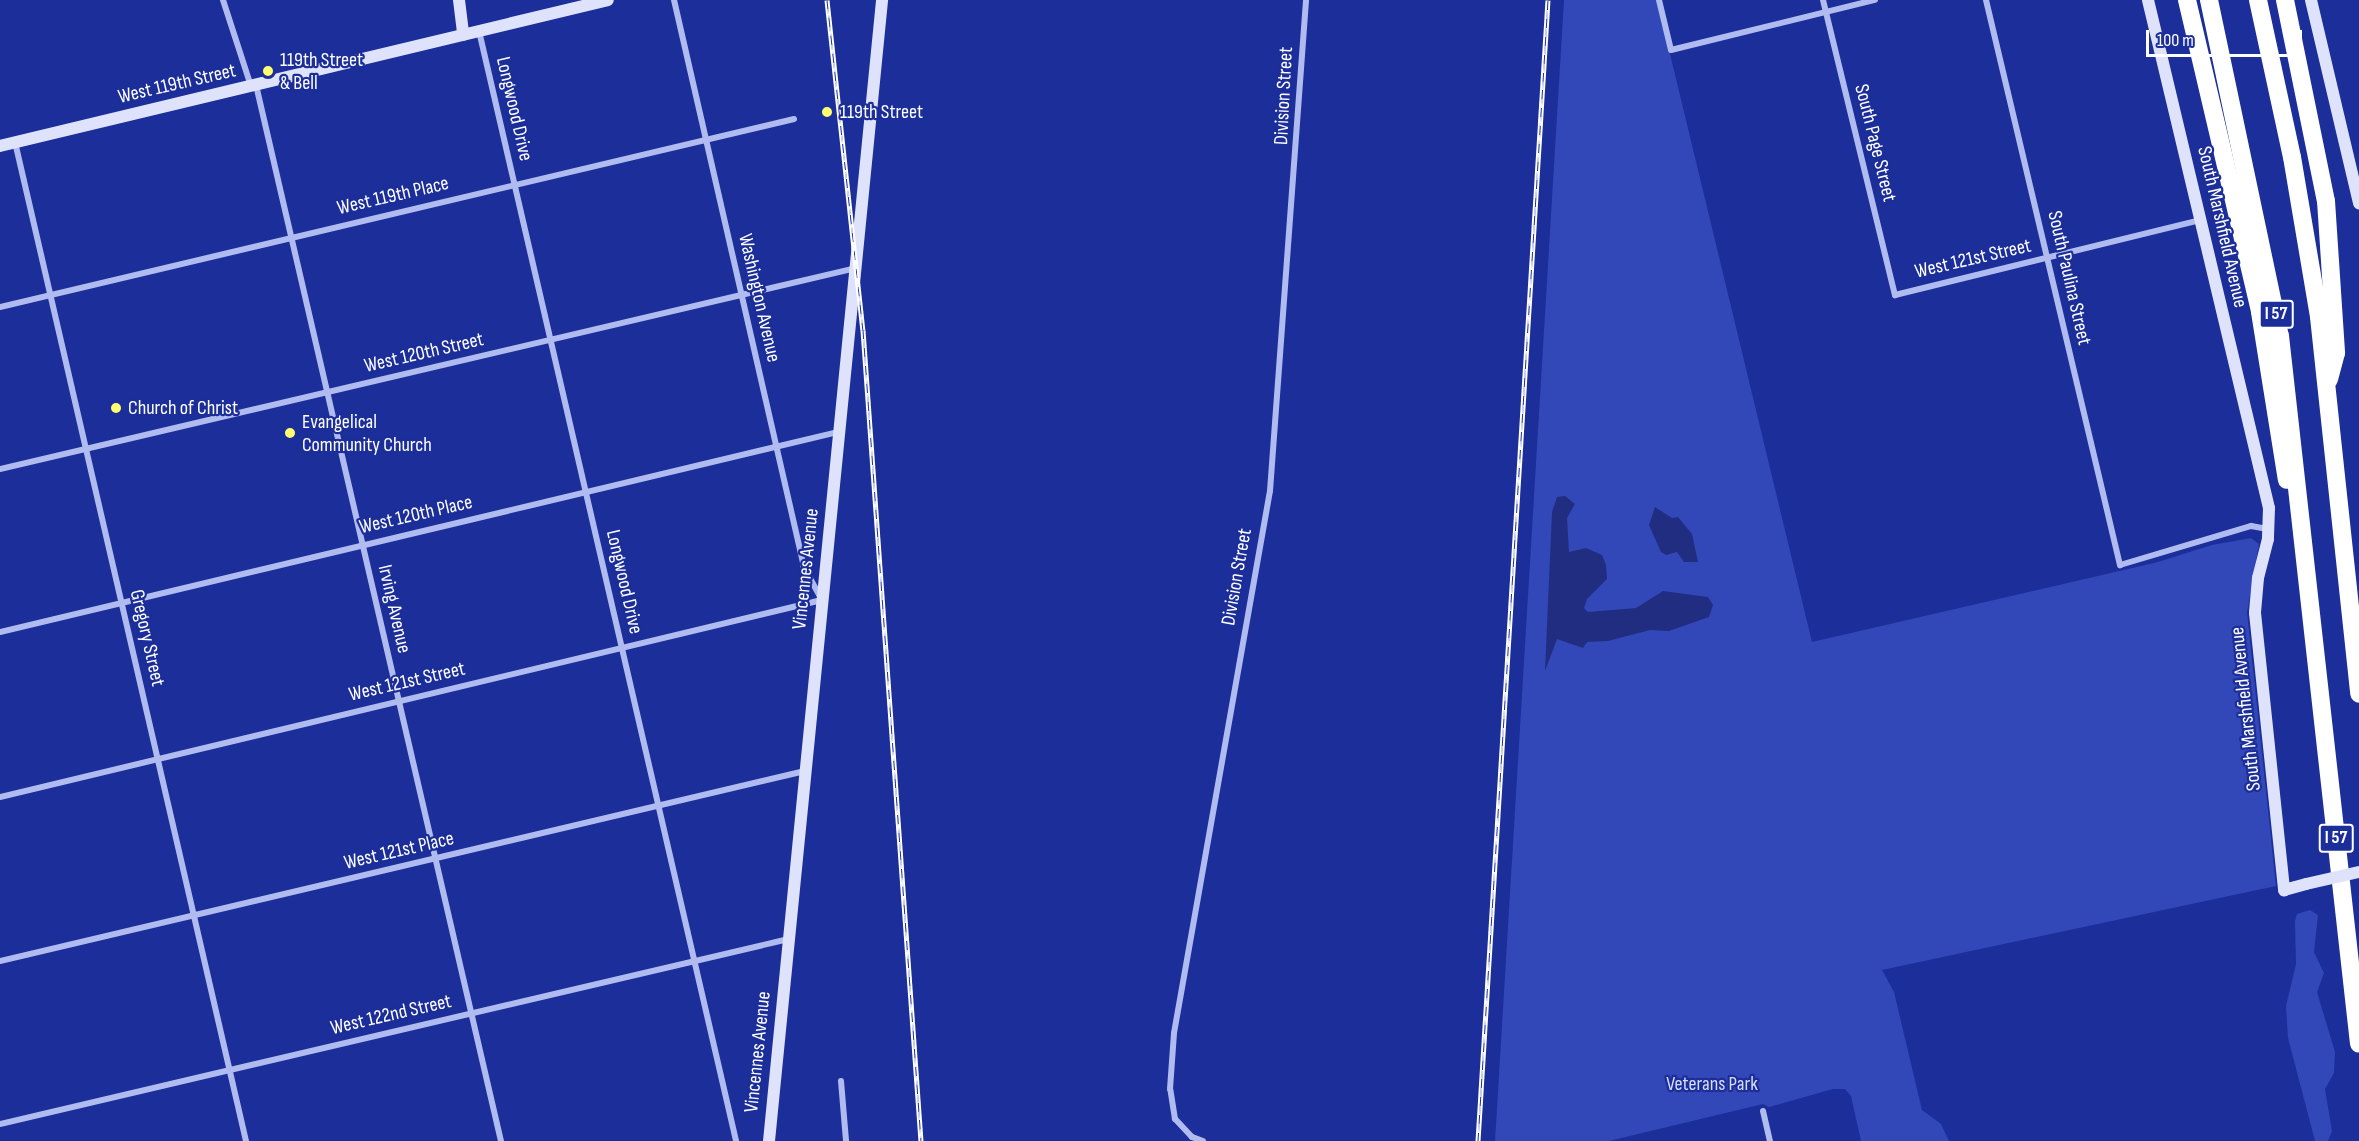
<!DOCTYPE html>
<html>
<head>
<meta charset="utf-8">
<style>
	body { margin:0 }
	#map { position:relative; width:2359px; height:1141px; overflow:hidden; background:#1b2e99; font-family:"Sofia Sans Condensed",sans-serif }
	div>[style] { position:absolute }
	.green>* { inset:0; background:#3248b8 }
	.water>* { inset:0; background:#202d80 }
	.street>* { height:6px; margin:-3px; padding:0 3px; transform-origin:3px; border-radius:3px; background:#b0bbf0 }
	.secondary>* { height:12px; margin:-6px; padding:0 6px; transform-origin:6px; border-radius:6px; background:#dee2fb }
	.highway>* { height:18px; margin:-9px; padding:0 9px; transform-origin:9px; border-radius:9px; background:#fff }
	.rail>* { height:5px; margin-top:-2.5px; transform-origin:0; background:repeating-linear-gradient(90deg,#1b2e99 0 9px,#fff 0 18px); box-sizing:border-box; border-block:2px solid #fff }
	.secondary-bridge>* { height:12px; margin:-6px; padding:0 6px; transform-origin:6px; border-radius:6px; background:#dee2fb }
	.dots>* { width:16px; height:16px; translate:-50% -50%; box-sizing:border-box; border:3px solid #1b2e99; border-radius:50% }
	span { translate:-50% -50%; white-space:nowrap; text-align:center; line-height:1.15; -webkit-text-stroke:4.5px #1b2e99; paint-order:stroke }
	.shield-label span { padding:2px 4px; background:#1b2e99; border:2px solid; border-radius:4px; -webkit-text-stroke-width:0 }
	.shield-label { font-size:18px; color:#fff; font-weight:700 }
	.poi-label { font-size:20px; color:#fff }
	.left { translate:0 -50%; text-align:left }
	.street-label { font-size:20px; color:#fff }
	.park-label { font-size:20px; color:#d7ddfb }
	.scale { position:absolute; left:2146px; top:30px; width:156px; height:27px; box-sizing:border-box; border:3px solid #fff; border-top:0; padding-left:8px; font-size:18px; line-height:21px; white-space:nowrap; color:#fff; -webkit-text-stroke:4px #1b2e99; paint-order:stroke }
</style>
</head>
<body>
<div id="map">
	<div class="green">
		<div style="clip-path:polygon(1564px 0,1657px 0,1812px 642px,2158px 562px,2212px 545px,2251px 538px,2259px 544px,2247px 612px,2276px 886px,1882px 970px,1894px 992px,1922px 1110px,1941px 1124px,1949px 1141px,1861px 1141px,1851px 1096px,1845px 1089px,1833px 1089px,1769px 1107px,1763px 1104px,1609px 1141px,1495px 1141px)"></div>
		<div style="clip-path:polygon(2310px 910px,2318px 915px,2314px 952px,2324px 973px,2317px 992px,2335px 1052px,2334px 1073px,2325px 1089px,2332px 1131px,2328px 1141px,2315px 1141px,2288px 1038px,2286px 1006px,2296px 964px,2295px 921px,2297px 914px)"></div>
	</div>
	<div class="water">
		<div style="clip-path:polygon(1565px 496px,1575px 504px,1567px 518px,1569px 552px,1586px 548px,1602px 555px,1606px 565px,1607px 579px,1587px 599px,1584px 608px,1588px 612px,1636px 608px,1663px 591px,1708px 597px,1713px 605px,1709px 617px,1669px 631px,1650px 630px,1608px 641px,1587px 642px,1583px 648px,1557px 639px,1545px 671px,1552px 512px,1557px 497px)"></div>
		<div style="clip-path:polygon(1655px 507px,1672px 518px,1678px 517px,1692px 534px,1698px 562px,1684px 562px,1677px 552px,1666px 555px,1661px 552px,1649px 525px)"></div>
	</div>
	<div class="street">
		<div style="left:223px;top:0;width:90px;rotate:72deg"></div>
		<div style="left:1659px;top:0;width:51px;rotate:76.5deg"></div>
		<div style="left:1671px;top:50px;width:210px;rotate:-13.8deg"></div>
		<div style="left:1823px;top:0;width:304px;rotate:76.3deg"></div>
		<div style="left:1895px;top:295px;width:314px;rotate:-13.8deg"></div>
		<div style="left:1986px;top:0;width:581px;rotate:76.66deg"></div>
		<div style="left:2120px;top:565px;width:137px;rotate:-16.6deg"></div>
		<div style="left:2251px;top:526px;width:17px;rotate:10deg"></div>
		<div style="left:479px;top:31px;width:1139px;rotate:76.96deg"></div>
		<div style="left:256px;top:85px;width:1084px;rotate:76.94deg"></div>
		<div style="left:15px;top:142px;width:1025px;rotate:76.98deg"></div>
		<div style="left:0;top:307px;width:816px;rotate:-13.32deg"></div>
		<div style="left:0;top:469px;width:879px;rotate:-13.21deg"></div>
		<div style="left:0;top:632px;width:862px;rotate:-13.42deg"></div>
		<div style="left:0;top:797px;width:845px;rotate:-13.48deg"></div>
		<div style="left:822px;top:600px;width:38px;rotate:-119deg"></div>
		<div style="left:804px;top:567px;width:582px;rotate:-102.91deg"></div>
		<div style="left:0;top:961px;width:827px;rotate:-13.28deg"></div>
		<div style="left:841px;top:1081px;width:60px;rotate:85.2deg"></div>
		<div style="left:1763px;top:1111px;width:31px;rotate:77deg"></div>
		<div style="left:0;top:1124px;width:810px;rotate:-13.2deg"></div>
		<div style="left:1203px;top:1141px;width:12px;rotate:-160deg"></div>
		<div style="left:1192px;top:1137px;width:25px;rotate:-133deg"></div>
		<div style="left:1175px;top:1119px;width:30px;rotate:-99deg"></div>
		<div style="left:1170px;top:1089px;width:56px;rotate:-85.9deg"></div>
		<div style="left:1174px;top:1033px;width:550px;rotate:-79.96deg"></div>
		<div style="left:1270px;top:491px;width:492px;rotate:-85.8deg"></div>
	</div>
	<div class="secondary">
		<div style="left:459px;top:0;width:35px;rotate:83deg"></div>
		<div style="left:2148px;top:0;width:522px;rotate:76.6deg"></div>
		<div style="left:2269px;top:508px;width:31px;rotate:92deg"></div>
		<div style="left:2268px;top:539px;width:40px;rotate:104.4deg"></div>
		<div style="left:2258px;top:578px;width:35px;rotate:95deg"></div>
		<div style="left:2255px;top:613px;width:279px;rotate:84deg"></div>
		<div style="left:2284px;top:890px;width:23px;rotate:-15deg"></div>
		<div style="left:2311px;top:0;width:209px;rotate:76.7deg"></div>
		<div style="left:0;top:146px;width:625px;rotate:-13.5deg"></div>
		<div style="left:769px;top:1141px;width:1147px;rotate:-84.34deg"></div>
	</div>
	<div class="highway">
		<div style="left:2187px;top:0;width:320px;rotate:76.8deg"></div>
		<div style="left:2260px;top:312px;width:170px;rotate:80.9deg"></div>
		<div style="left:2209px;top:0;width:343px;rotate:78.1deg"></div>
		<div style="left:2280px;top:336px;width:712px;rotate:83.63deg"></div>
		<div style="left:2258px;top:0;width:161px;rotate:77.8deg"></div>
		<div style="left:2292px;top:157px;width:162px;rotate:80.4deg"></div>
		<div style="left:2319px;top:317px;width:379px;rotate:83.9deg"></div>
		<div style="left:2285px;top:0;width:205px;rotate:78.5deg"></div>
		<div style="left:2326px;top:201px;width:152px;rotate:86.2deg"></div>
		<div style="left:2336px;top:353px;width:27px;rotate:105deg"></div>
	</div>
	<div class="rail">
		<div style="left:827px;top:0;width:332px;rotate:83.8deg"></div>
		<div style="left:863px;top:330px;width:813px;rotate:85.91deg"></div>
		<div style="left:1478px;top:1141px;width:1143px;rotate:-86.49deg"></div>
	</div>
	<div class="secondary-bridge">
		<div style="left:2306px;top:884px;width:54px;rotate:-12.8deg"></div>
	</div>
	<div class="dots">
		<div style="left:268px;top:71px;background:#ffff70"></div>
		<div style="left:827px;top:112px;background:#ffff70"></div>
		<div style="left:116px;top:408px;background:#ffff70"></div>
		<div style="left:290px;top:433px;background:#ffff70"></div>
	</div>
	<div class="shield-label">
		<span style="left:2276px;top:314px">I 57</span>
		<span style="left:2336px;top:838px">I 57</span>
	</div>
	<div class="poi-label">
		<span class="left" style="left:280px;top:72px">119th Street<br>&amp; Bell</span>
		<span class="left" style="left:840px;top:112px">119th Street</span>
		<span class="left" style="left:128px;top:408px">Church of Christ</span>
		<span class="left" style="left:302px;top:434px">Evangelical<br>Community Church</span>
	</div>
	<div class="street-label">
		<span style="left:177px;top:84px;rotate:-13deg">West 119th Street</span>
		<span style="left:1284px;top:96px;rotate:-87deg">Division Street</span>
		<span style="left:514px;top:109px;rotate:77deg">Longwood Drive</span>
		<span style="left:1875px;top:143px;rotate:76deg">South Page Street</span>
		<span style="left:393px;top:196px;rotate:-13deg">West 119th Place</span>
		<span style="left:2222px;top:227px;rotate:77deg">South Marshfield Avenue</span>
		<span style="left:1973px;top:259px;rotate:-13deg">West 121st Street</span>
		<span style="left:2069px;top:278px;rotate:77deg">South Paulina Street</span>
		<span style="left:759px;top:298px;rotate:77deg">Washington Avenue</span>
		<span style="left:424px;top:353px;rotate:-13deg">West 120th Street</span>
		<span style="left:416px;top:515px;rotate:-13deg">West 120th Place</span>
		<span style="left:806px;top:569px;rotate:-84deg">Vincennes Avenue</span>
		<span style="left:1237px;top:577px;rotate:-80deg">Division Street</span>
		<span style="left:624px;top:582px;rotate:77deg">Longwood Drive</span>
		<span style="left:394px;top:609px;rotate:77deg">Irving Avenue</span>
		<span style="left:147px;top:638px;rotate:77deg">Gregory Street</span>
		<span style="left:407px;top:682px;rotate:-13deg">West 121st Street</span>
		<span style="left:2246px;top:709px;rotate:-96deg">South Marshfield Avenue</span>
		<span style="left:399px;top:851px;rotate:-13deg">West 121st Place</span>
		<span style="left:391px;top:1015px;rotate:-13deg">West 122nd Street</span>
		<span style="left:758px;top:1052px;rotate:-84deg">Vincennes Avenue</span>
	</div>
	<div class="park-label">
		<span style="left:1712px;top:1084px">Veterans Park</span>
	</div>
	<div class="scale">100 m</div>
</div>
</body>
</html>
